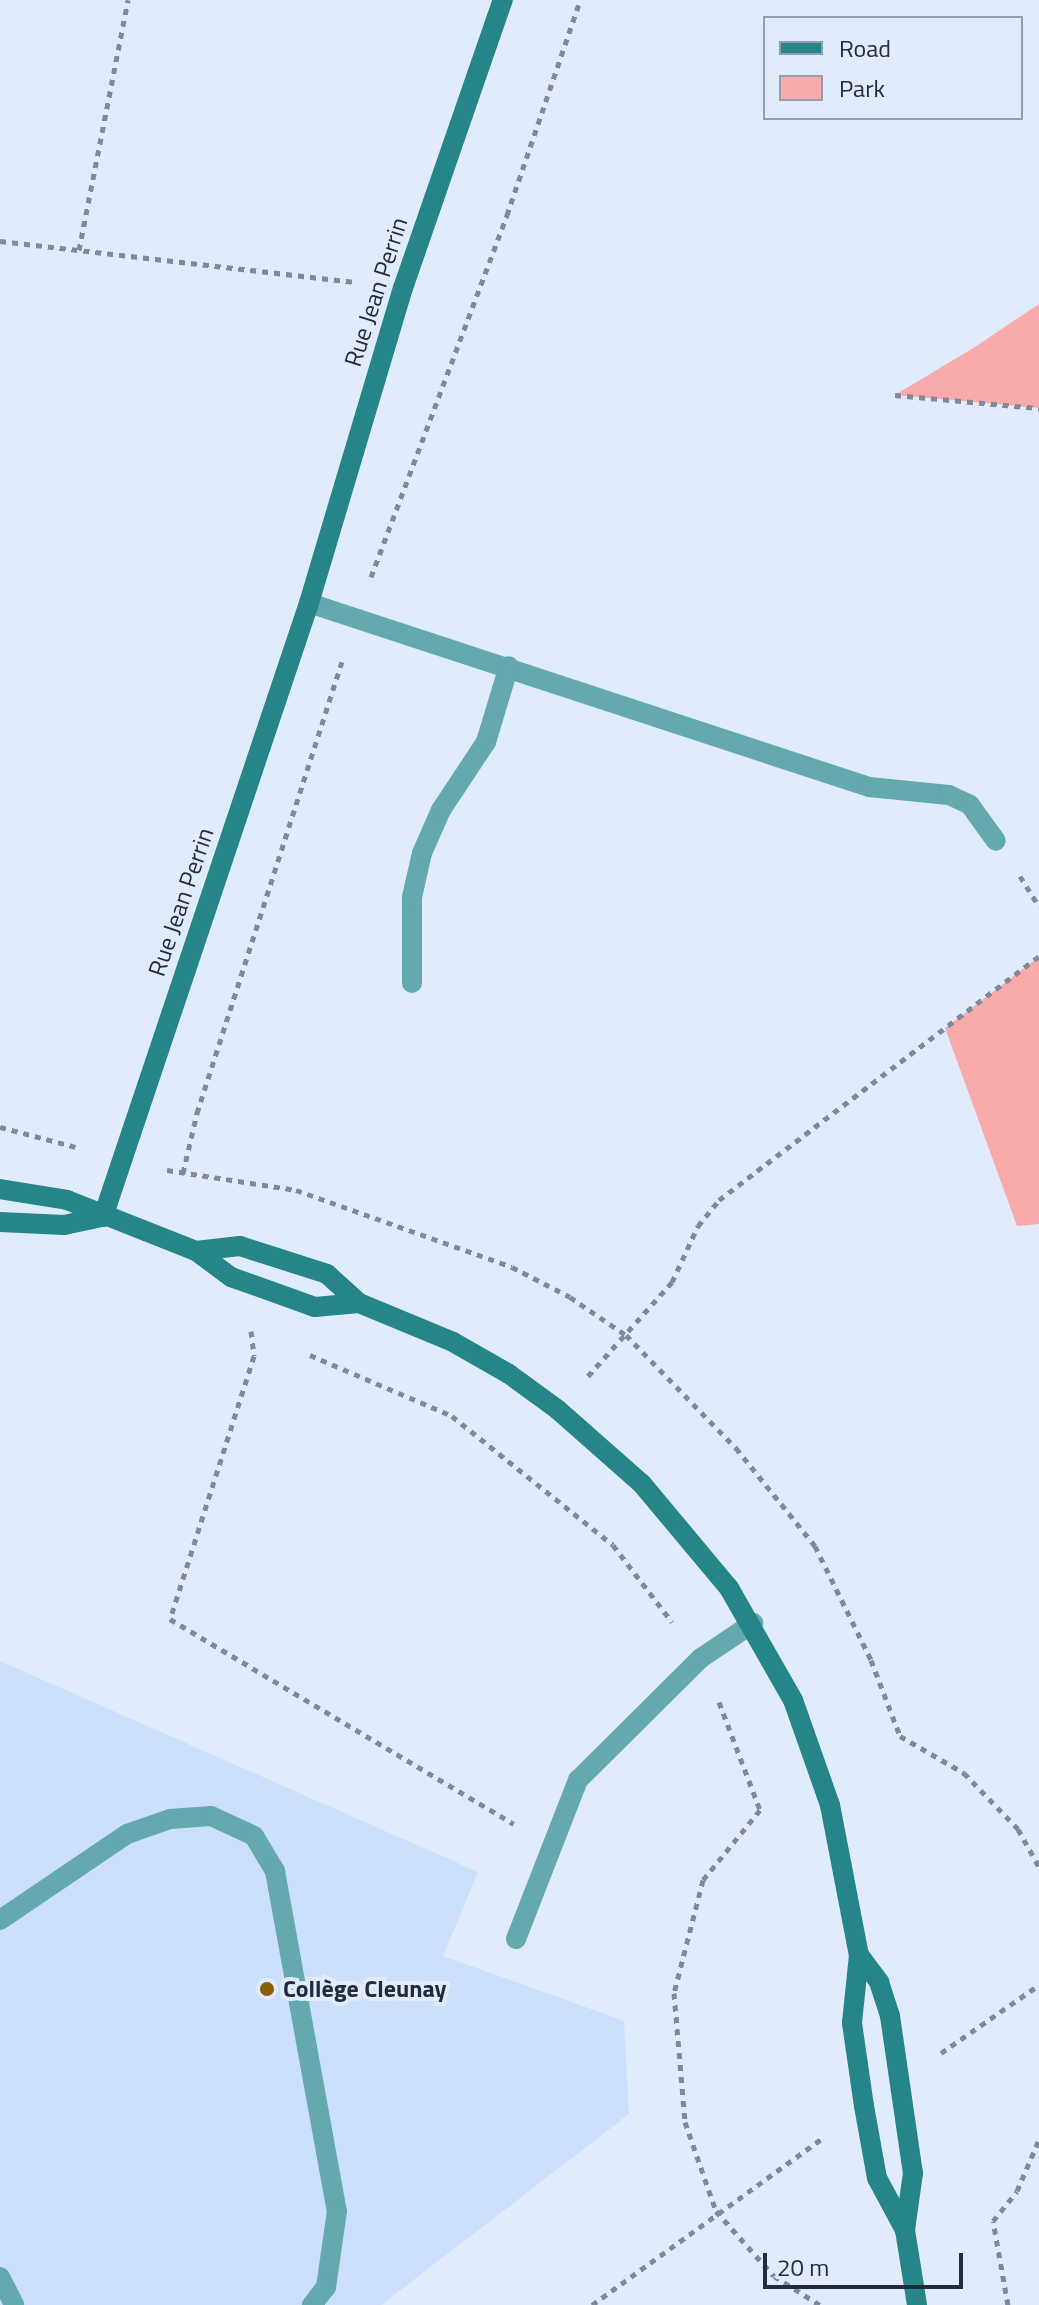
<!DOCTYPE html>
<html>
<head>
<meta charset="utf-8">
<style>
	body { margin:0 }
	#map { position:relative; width:1039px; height:2305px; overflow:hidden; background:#e0ebfc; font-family:"Titillium Web",sans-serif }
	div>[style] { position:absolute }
	.built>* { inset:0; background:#ccdffc }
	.green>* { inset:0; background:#f9aaaa }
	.path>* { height:5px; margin-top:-2.5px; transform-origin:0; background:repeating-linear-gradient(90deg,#7e8999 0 6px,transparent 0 12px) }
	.lane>* { height:20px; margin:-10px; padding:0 10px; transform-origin:10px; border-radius:10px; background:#63a9ad }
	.street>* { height:20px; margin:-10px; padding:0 10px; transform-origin:10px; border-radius:10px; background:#63a9ad }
	.secondary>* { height:20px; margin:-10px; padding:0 10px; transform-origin:10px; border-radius:10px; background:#258589 }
	.dots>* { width:22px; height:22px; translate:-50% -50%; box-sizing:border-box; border:4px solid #e0ebfc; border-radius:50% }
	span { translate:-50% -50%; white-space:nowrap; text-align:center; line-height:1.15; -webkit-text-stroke:8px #e0ebfc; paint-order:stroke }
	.street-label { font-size:24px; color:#212b3b }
	.poi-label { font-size:24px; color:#212b3b; font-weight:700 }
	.left { translate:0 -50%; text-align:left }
	.legend { position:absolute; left:763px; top:16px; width:260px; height:104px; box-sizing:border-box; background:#e0ebfc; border:2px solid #949eaf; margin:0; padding:10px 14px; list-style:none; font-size:24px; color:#212b3b }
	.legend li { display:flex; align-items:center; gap:16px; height:40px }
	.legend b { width:40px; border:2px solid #949eaf }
	.scale { position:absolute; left:763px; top:2253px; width:200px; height:36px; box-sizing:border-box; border:4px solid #212b3b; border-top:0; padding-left:10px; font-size:24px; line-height:28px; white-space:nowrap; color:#212b3b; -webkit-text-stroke:6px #e0ebfc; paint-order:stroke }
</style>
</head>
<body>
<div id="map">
	<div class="built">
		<div style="clip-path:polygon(0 1661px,478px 1872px,443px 1956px,624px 2021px,629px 2114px,381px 2305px,0 2305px)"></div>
	</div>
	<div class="green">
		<div style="clip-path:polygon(1039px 304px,1039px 408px,895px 395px,975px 347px)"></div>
		<div style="clip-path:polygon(1039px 957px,1039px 1224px,1017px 1226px,945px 1028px)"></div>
	</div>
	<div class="path">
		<div style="left:0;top:241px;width:359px;rotate:6.6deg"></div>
		<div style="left:79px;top:250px;width:255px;rotate:-78.9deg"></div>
		<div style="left:895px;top:395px;width:145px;rotate:5.2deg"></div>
		<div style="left:371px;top:577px;width:387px;rotate:-69.4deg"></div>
		<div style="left:507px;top:215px;width:227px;rotate:-71.2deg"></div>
		<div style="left:1020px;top:876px;width:36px;rotate:58deg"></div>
		<div style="left:0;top:1127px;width:83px;rotate:14.7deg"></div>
		<div style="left:167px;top:1170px;width:131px;rotate:8.8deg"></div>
		<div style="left:296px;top:1190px;width:229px;rotate:19.6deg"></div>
		<div style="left:512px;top:1267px;width:65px;rotate:27.3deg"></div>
		<div style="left:570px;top:1297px;width:68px;rotate:34.2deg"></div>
		<div style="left:626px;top:1335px;width:158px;rotate:45.8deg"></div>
		<div style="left:736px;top:1448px;width:126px;rotate:51.1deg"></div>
		<div style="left:815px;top:1546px;width:127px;rotate:63.8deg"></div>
		<div style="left:871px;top:1660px;width:81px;rotate:69.1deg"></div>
		<div style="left:900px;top:1736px;width:74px;rotate:30deg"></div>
		<div style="left:964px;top:1773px;width:78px;rotate:46deg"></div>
		<div style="left:1018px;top:1829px;width:43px;rotate:61.1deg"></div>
		<div style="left:183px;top:1173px;width:62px;rotate:-76.9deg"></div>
		<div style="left:197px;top:1113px;width:474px;rotate:-72.2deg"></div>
		<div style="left:251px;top:1331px;width:25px;rotate:83deg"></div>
		<div style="left:254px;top:1356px;width:276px;rotate:107.7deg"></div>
		<div style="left:170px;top:1619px;width:400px;rotate:30.8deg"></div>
		<div style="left:310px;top:1355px;width:155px;rotate:23.2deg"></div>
		<div style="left:452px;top:1416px;width:206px;rotate:38.7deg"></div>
		<div style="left:613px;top:1545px;width:97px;rotate:52.5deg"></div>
		<div style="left:588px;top:1376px;width:126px;rotate:-48.2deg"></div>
		<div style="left:672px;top:1282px;width:62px;rotate:-65.1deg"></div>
		<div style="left:698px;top:1226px;width:33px;rotate:-51deg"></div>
		<div style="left:719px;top:1200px;width:402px;rotate:-37.3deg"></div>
		<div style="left:719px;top:1702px;width:116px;rotate:69.2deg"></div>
		<div style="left:760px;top:1810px;width:90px;rotate:129.2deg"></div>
		<div style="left:703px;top:1880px;width:117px;rotate:104.4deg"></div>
		<div style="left:674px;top:1993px;width:129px;rotate:85.1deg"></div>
		<div style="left:685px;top:2122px;width:94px;rotate:70.8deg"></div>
		<div style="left:716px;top:2211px;width:87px;rotate:48.3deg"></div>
		<div style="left:774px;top:2276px;width:54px;rotate:32.2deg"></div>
		<div style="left:941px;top:2053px;width:119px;rotate:-34.8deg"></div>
		<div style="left:592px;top:2305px;width:285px;rotate:-35.9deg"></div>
		<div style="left:1008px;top:2305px;width:85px;rotate:-100.1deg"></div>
		<div style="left:993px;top:2221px;width:38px;rotate:-51deg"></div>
		<div style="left:1017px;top:2191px;width:56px;rotate:-66.7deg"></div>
	</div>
	<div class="lane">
		<div style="left:0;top:1920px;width:153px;rotate:-34.1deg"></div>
		<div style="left:127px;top:1834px;width:46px;rotate:-19.2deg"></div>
		<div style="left:170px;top:1819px;width:41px;rotate:-4.2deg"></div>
		<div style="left:211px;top:1816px;width:47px;rotate:24.9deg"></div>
		<div style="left:254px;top:1836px;width:41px;rotate:59deg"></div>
		<div style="left:275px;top:1871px;width:346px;rotate:79.7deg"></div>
		<div style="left:337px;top:2211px;width:77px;rotate:98.2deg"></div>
		<div style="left:326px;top:2287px;width:23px;rotate:128deg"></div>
		<div style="left:516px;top:1939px;width:171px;rotate:-68.7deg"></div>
		<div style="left:578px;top:1780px;width:173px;rotate:-44.8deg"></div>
		<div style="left:701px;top:1658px;width:63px;rotate:-33.9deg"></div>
		<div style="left:0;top:2277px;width:31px;rotate:63deg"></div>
	</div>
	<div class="street">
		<div style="left:309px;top:603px;width:589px;rotate:18.19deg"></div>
		<div style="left:869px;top:787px;width:80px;rotate:5.7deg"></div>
		<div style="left:949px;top:795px;width:23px;rotate:25deg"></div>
		<div style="left:970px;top:805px;width:44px;rotate:54.2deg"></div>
		<div style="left:412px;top:983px;width:86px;rotate:-90deg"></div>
		<div style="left:412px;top:897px;width:45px;rotate:-77.2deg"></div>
		<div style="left:422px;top:853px;width:47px;rotate:-66.2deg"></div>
		<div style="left:441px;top:810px;width:82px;rotate:-56.5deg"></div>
		<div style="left:486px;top:742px;width:79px;rotate:-73.2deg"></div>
	</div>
	<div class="secondary">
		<div style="left:0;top:1189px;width:68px;rotate:9.3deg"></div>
		<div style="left:67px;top:1200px;width:139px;rotate:21.6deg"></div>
		<div style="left:196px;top:1251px;width:44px;rotate:36.6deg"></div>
		<div style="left:231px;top:1277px;width:89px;rotate:19.7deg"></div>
		<div style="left:315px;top:1307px;width:44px;rotate:-5.2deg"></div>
		<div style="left:103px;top:1217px;width:648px;rotate:-71.45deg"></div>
		<div style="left:309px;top:603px;width:329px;rotate:-73.4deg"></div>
		<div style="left:403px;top:288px;width:305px;rotate:-70.9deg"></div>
		<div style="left:0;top:1222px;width:64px;rotate:2.7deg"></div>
		<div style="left:64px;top:1225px;width:40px;rotate:-12deg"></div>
		<div style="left:196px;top:1251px;width:44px;rotate:-6.5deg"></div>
		<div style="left:240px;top:1246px;width:91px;rotate:17.8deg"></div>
		<div style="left:327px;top:1274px;width:43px;rotate:42.2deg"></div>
		<div style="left:359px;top:1303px;width:102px;rotate:22.5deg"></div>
		<div style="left:453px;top:1342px;width:64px;rotate:29.7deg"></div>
		<div style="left:509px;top:1374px;width:59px;rotate:36.1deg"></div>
		<div style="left:557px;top:1409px;width:113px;rotate:41.4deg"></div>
		<div style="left:642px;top:1484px;width:136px;rotate:50.1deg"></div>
		<div style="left:729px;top:1588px;width:129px;rotate:60.3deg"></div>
		<div style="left:793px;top:1700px;width:111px;rotate:70.6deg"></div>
		<div style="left:830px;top:1805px;width:153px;rotate:79.1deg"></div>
		<div style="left:859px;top:1955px;width:68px;rotate:95.9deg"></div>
		<div style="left:852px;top:2023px;width:84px;rotate:81.8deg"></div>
		<div style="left:864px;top:2106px;width:73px;rotate:79.8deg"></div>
		<div style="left:877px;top:2178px;width:59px;rotate:61.7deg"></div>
		<div style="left:859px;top:1955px;width:34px;rotate:53deg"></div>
		<div style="left:879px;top:1982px;width:36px;rotate:72deg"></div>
		<div style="left:890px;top:2016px;width:159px;rotate:81.7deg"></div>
		<div style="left:913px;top:2173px;width:58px;rotate:98deg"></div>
		<div style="left:905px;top:2230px;width:76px;rotate:80.9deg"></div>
	</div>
	<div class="dots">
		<div style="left:267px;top:1989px;background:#8a6101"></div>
	</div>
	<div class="street-label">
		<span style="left:376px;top:292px;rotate:-72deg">Rue Jean Perrin</span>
		<span style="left:181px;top:902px;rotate:-71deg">Rue Jean Perrin</span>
	</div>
	<div class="poi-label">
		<span class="left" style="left:283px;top:1989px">Collège Cleunay</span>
	</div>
	<ul class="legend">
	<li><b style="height:10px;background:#258589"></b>Road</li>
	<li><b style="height:22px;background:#f9aaaa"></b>Park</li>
	</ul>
	<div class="scale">20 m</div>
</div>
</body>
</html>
